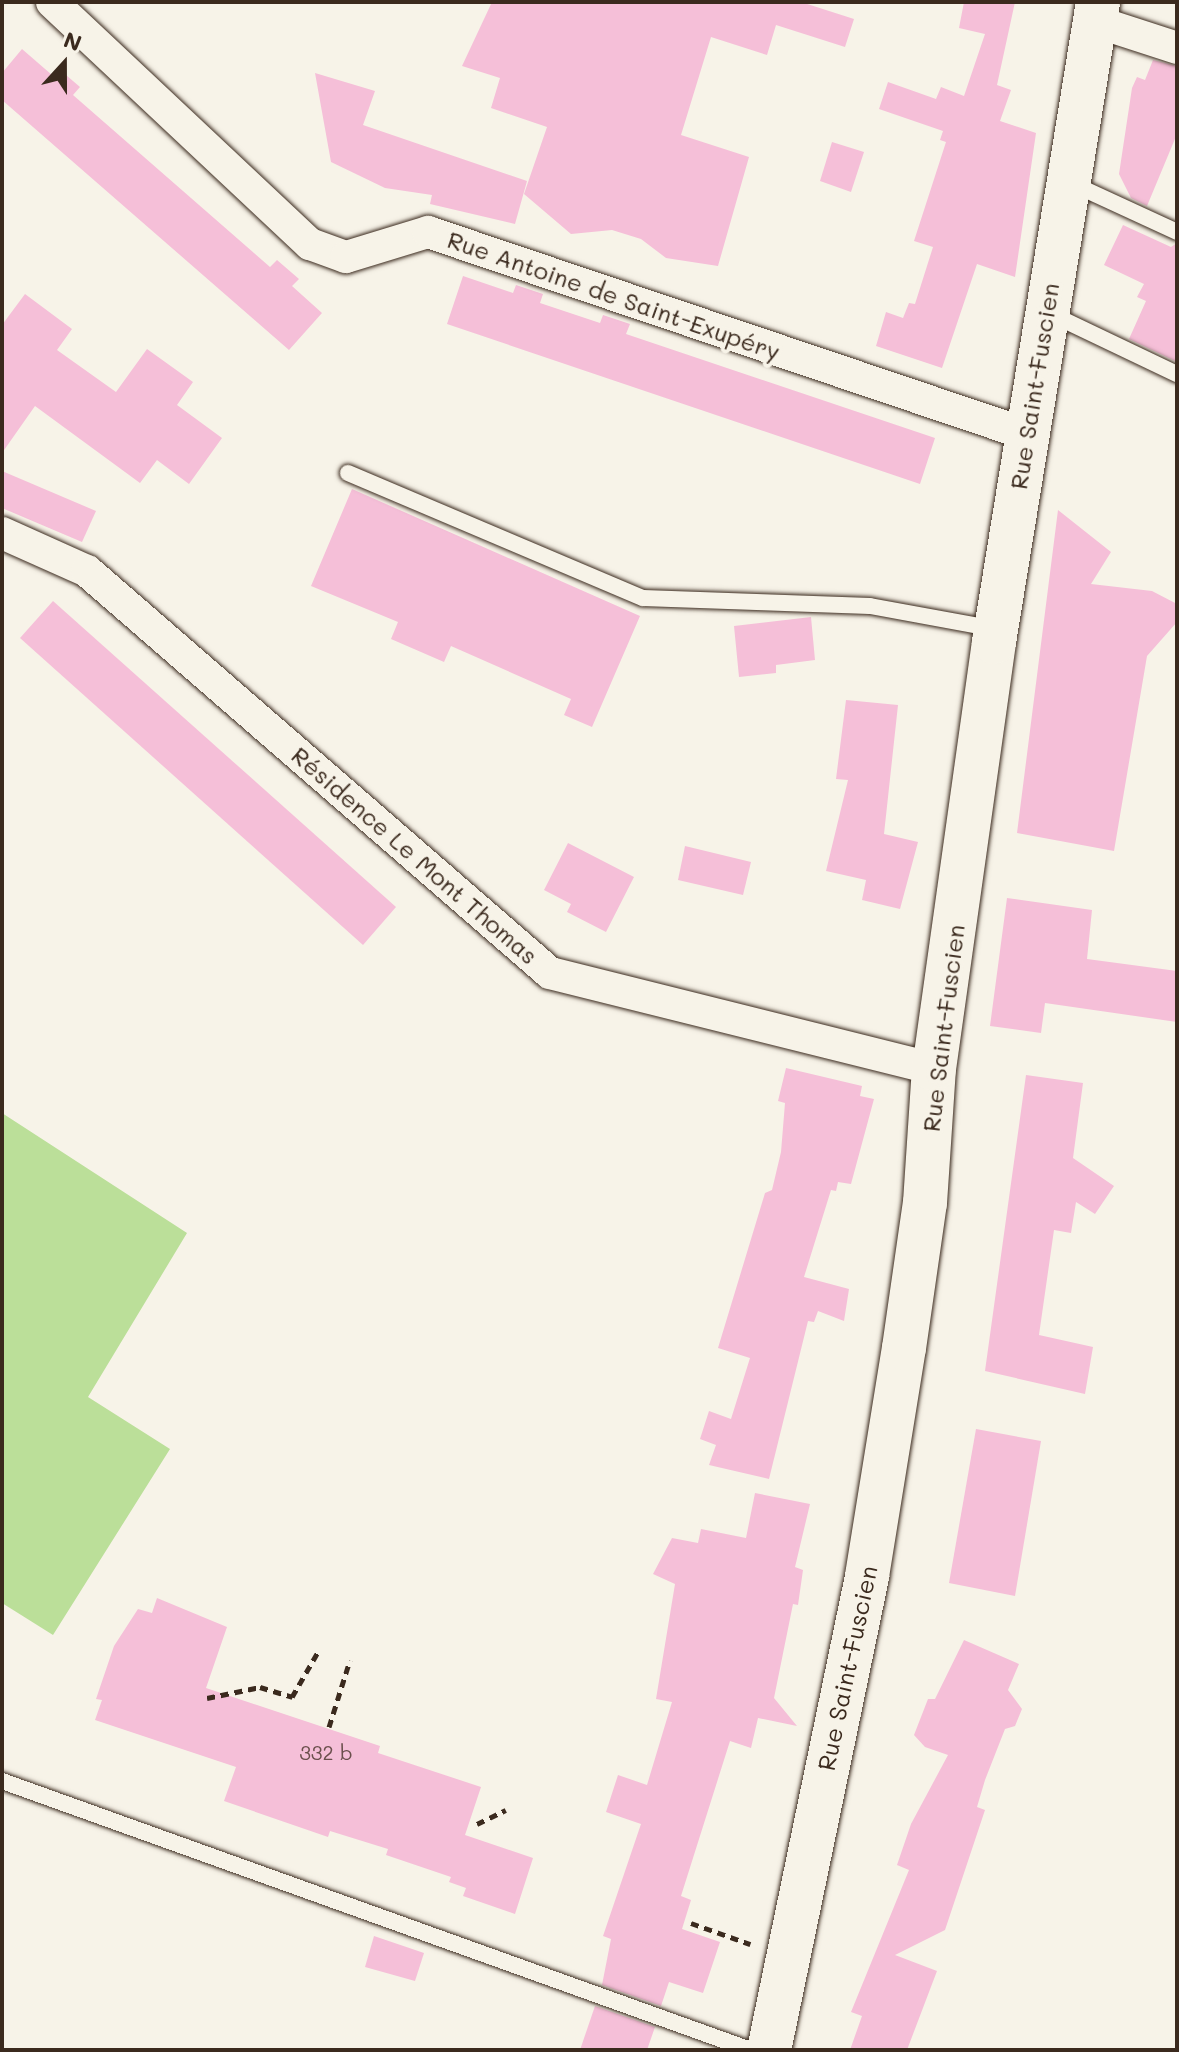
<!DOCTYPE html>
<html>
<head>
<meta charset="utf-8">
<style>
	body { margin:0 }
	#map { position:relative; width:1179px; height:2052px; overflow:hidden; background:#f7f3e8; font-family:Mali,sans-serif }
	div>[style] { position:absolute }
	.green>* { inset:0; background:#bbdf99 }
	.building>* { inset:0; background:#f5bfd8 }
	.path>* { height:5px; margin-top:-2.5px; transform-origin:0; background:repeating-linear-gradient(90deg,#3b2a1e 0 8px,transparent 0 14px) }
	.roads { filter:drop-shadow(0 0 2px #3b2a1e) drop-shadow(0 0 2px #3b2a1e) }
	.service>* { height:16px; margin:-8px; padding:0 8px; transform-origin:8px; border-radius:8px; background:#f7f3e8 }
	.minor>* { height:32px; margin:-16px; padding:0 16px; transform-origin:16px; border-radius:16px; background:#f7f3e8 }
	.secondary>* { height:44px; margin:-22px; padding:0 22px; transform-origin:22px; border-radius:22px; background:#f7f3e8 }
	span { translate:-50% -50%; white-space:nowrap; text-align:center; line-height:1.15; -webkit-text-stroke:8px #f7f3e8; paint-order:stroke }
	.number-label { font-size:20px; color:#6a4f4c }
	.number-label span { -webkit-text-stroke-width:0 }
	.street-label { font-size:24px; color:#3b2a1e }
	.frame { position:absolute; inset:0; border:4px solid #3b2a1e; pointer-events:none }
	.north { position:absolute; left:24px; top:24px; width:80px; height:80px; -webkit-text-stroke:6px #f7f3e8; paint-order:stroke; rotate:21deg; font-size:22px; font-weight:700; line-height:32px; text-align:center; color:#3b2a1e }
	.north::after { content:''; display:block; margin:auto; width:28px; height:36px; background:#3b2a1e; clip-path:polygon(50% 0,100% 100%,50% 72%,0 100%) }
</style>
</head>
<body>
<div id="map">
	<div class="green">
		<div style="clip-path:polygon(2px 1113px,187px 1233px,88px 1397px,170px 1449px,53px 1635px,2px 1603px)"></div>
	</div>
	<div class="building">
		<div style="clip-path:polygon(492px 2px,801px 2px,854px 19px,845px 47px,776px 25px,767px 55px,711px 37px,681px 135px,749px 157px,718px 266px,666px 258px,641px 239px,612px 230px,571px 234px,524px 194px,547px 127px,491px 108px,500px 78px,462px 66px)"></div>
		<div style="clip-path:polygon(964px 2px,1015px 2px,997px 85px,1011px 90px,1000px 121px,1036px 133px,1015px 277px,977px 264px,942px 368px,876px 346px,886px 312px,903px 318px,909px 303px,915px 304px,933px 247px,914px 241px,946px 142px,940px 140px,943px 131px,879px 109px,888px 82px,936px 99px,941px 87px,964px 96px,985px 34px,959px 28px)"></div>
		<div style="clip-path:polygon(22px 49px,52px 75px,59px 69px,80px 87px,73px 95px,270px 267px,277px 260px,299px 279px,292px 286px,322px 313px,289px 350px,2px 100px,2px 73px)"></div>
		<div style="clip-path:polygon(1153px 60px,1177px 66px,1177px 134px,1147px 206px,1131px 198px,1119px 174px,1132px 88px,1137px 77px,1145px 80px)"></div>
		<div style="clip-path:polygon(315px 73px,375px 91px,363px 125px,527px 181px,515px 224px,430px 204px,432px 195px,385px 188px,331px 162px)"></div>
		<div style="clip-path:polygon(832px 142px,864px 152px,851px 192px,820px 181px)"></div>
		<div style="clip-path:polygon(1123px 225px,1171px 247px,1177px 243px,1177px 362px,1129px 339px,1146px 301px,1137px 297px,1144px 284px,1104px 265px)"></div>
		<div style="clip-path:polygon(463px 276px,513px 293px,516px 285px,543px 294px,540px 303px,600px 323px,603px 315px,630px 324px,626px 334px,935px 438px,920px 484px,447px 324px)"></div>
		<div style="clip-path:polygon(25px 294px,72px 329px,57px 350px,116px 392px,147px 349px,193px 382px,177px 405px,222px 438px,189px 484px,157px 460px,140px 483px,35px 406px,2px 453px,2px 325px)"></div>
		<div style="clip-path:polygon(2px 471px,96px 511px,82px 542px,2px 508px)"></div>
		<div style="clip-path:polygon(352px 489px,640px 616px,592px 727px,564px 715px,571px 699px,451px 646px,444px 662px,391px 639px,398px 622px,311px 586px)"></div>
		<div style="clip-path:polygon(1058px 510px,1111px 552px,1091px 584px,1152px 591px,1177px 604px,1177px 622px,1147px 656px,1114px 851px,1017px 833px)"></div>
		<div style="clip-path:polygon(53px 601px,396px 907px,363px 945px,20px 638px)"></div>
		<div style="clip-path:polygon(811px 617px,815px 660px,776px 665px,776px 673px,739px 677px,734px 626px)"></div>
		<div style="clip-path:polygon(846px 700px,898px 705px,884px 834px,918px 842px,900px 909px,862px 900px,866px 880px,826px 871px,848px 780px,836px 779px)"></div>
		<div style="clip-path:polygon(568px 843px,634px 877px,606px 932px,567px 912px,571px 904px,544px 890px)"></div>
		<div style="clip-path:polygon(685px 846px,751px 862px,743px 895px,678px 880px)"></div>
		<div style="clip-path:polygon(1007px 898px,1092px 910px,1087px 959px,1177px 971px,1177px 1022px,1045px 1003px,1041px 1033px,990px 1026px)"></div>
		<div style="clip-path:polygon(786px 1068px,862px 1086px,860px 1096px,874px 1099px,851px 1184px,838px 1182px,836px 1191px,831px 1190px,804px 1277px,849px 1289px,844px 1321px,818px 1311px,814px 1322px,808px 1321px,769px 1479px,709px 1465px,716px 1445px,700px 1439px,709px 1411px,731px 1419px,750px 1358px,718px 1348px,765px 1193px,772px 1190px,781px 1152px,785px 1103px,778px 1101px)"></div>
		<div style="clip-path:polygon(1026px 1075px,1083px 1083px,1073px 1158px,1114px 1186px,1095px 1214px,1076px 1202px,1071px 1233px,1054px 1230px,1039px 1335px,1093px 1347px,1085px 1394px,985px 1371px)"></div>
		<div style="clip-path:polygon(976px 1429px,1041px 1441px,1015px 1596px,949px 1583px)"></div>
		<div style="clip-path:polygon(755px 1493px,810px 1504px,795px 1567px,803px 1570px,798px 1605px,793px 1604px,774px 1698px,797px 1726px,758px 1718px,751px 1748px,730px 1741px,681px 1896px,691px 1900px,682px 1929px,720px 1942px,703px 1993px,669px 1982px,661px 2006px,602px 1985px,611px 1939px,603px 1936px,641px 1824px,606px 1812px,618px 1775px,647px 1785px,672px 1702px,656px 1699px,675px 1584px,653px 1574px,672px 1538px,698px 1543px,701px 1529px,746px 1538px)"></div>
		<div style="clip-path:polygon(157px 1598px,227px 1627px,206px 1688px,380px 1746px,378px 1753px,481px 1787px,465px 1835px,533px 1858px,515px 1914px,463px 1896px,466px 1888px,449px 1882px,451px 1877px,386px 1855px,388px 1849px,330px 1831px,328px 1837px,224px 1801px,236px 1767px,95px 1720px,102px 1700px,96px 1699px,114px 1646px,138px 1609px,152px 1613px)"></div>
		<div style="clip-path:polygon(964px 1640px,1019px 1664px,1008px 1690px,1022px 1709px,1015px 1726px,1005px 1729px,985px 1780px,977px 1807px,985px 1810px,945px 1930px,895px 1955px,937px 1971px,907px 2050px,850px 2050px,862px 2016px,851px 2012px,909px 1870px,897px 1865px,911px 1824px,948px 1755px,925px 1747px,914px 1735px,928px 1699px,935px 1699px)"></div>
		<div style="clip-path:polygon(374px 1936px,424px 1953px,415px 1981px,365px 1967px)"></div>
		<div style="clip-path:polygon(595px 2006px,655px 2027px,647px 2050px,580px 2050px)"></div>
	</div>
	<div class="path">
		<div style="left:207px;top:1698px;width:54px;rotate:-11.7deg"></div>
		<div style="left:260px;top:1687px;width:34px;rotate:17deg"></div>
		<div style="left:292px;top:1697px;width:54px;rotate:-60.1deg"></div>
		<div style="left:329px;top:1727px;width:70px;rotate:-72.6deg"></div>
		<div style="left:477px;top:1824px;width:32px;rotate:-26deg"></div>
		<div style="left:691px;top:1923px;width:63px;rotate:19.6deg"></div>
	</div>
	<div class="roads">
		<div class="service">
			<div style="left:1069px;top:182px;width:119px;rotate:24.8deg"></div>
			<div style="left:1051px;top:314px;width:140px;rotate:25.5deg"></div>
			<div style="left:348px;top:473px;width:320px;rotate:23deg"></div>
			<div style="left:643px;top:598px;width:227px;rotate:2deg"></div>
			<div style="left:870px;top:606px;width:127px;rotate:10.4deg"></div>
			<div style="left:2px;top:1781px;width:796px;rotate:19.76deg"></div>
		</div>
		<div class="minor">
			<div style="left:52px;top:2px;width:354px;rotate:43.2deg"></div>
			<div style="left:310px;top:244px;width:38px;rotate:20deg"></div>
			<div style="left:346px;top:257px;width:86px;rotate:-17deg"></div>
			<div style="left:428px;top:232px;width:631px;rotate:18.66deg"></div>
			<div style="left:1094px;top:21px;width:87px;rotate:18deg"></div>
			<div style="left:2px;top:533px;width:93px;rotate:24.1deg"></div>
			<div style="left:87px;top:571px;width:613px;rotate:40.97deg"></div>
			<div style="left:550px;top:973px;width:396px;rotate:14deg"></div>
		</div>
		<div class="secondary">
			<div style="left:769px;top:2050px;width:484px;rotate:-78.3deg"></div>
			<div style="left:867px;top:1576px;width:231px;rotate:-80.8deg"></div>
			<div style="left:904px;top:1348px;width:147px;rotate:-81.8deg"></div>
			<div style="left:925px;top:1203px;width:134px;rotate:-86.2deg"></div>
			<div style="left:934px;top:1069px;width:431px;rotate:-82deg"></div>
			<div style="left:994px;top:642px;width:648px;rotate:-80.77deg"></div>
		</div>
	</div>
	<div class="number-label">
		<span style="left:326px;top:1752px">332 b</span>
	</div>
	<div class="street-label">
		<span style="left:614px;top:295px;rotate:19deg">Rue Antoine de Saint-Exupéry</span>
		<span style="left:1034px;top:386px;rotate:-81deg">Rue Saint-Fuscien</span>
		<span style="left:415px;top:855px;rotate:41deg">Résidence Le Mont Thomas</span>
		<span style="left:943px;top:1028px;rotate:-83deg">Rue Saint-Fuscien</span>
		<span style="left:847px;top:1668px;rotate:-78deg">Rue Saint-Fuscien</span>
	</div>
	<div class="frame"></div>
	<div class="north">N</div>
</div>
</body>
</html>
